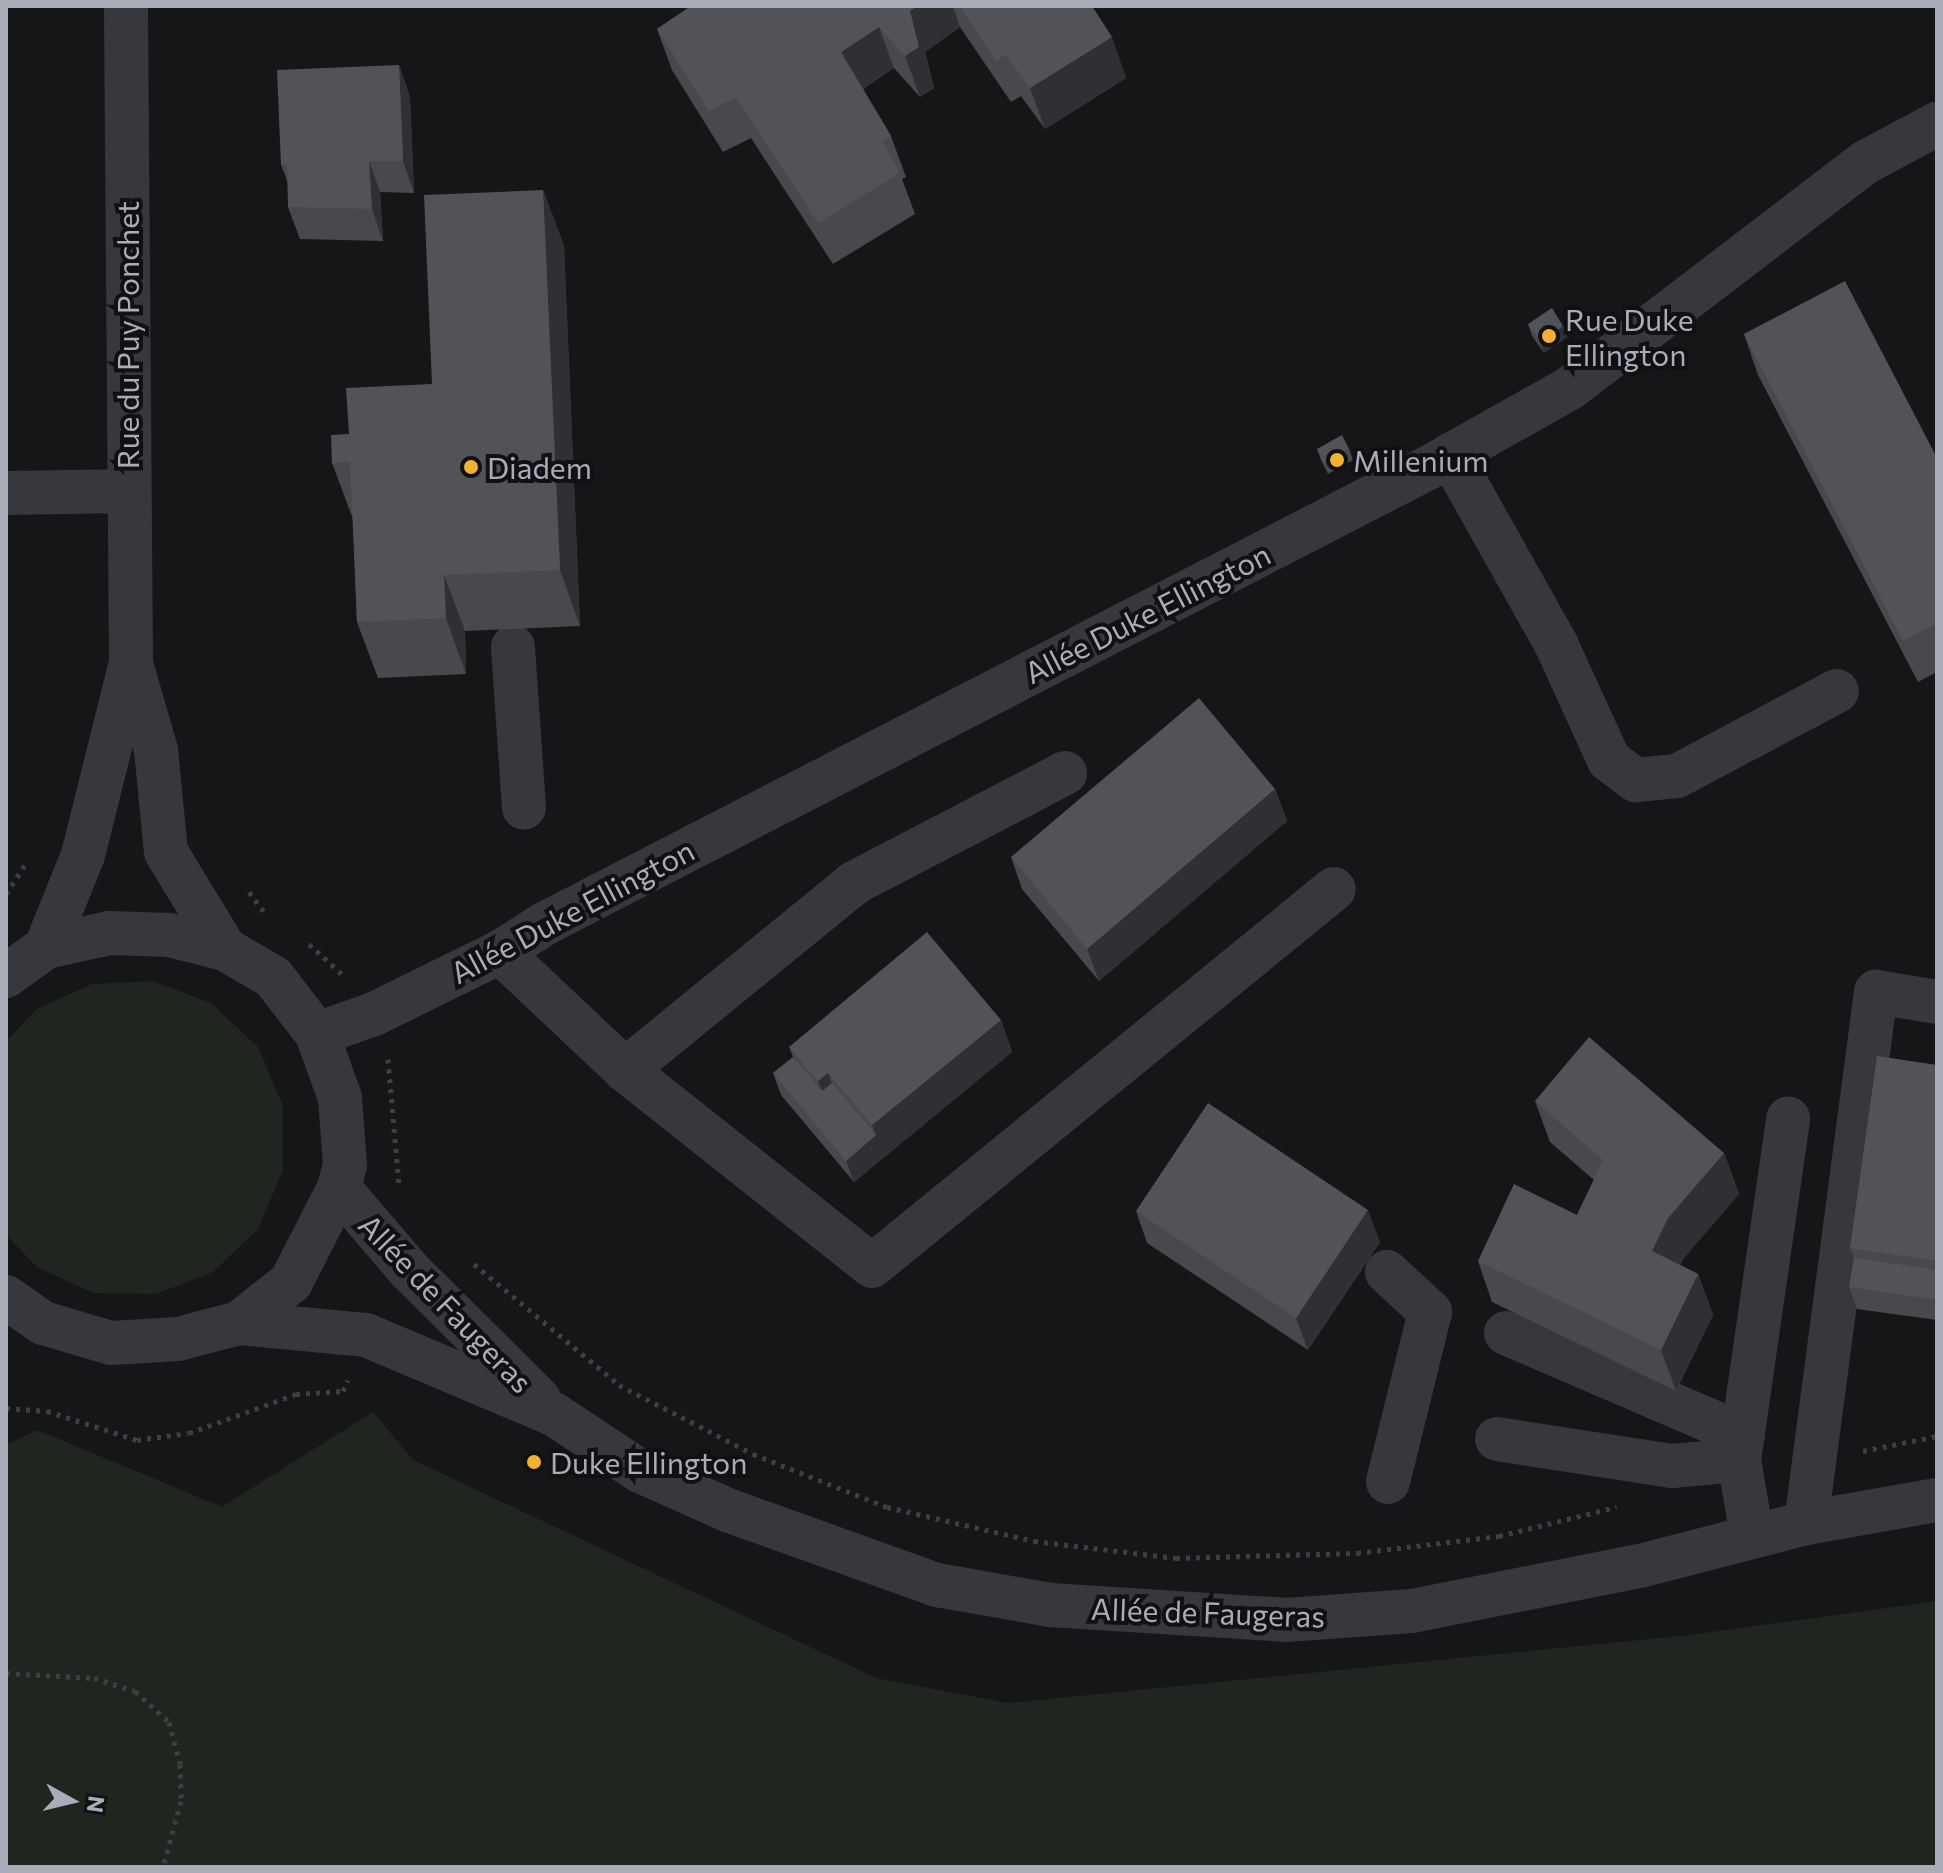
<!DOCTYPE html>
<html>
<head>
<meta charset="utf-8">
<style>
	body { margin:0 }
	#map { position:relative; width:1943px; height:1873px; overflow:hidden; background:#161618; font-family:Commissioner,sans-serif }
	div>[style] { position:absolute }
	.green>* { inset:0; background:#1e261f }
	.path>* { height:5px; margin-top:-2.5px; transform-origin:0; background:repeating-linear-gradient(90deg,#3d3f44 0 4px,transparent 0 10px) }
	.minor>* { height:44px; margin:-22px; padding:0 22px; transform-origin:22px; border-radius:22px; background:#37383d }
	.wall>* { inset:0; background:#47494d }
	.shaded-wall>* { inset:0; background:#2f3033 }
	.building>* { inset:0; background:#525359 }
	.dots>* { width:22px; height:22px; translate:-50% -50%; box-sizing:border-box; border:4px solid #111113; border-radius:50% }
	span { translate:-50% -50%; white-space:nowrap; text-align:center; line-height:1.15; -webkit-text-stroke:8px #111113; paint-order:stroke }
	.poi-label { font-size:30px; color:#a8adb8 }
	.left { translate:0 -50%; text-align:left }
	.street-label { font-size:30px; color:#a8adb8 }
	.frame { position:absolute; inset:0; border:8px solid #a8adb8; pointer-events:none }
	.north { position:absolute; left:32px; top:1761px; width:80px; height:80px; -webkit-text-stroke:6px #111113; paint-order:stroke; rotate:98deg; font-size:22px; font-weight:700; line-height:32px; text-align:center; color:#a8adb8 }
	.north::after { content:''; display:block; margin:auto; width:28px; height:36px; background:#a8adb8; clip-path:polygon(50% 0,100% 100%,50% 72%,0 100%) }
</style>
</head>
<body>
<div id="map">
	<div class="green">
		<div style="clip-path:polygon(152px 981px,211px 1003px,258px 1047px,283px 1106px,283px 1170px,258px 1229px,213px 1272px,156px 1294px,93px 1293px,37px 1267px,6px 1235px,6px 1041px,37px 1009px,92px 984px)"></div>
		<div style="clip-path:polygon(373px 1412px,413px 1460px,876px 1678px,1008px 1703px,1690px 1635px,1937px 1601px,1937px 1867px,6px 1867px,6px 1445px,37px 1430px,222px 1507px)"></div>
	</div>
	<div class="path">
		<div style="left:249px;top:892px;width:30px;rotate:53deg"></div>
		<div style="left:6px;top:894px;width:35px;rotate:-57deg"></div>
		<div style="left:309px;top:944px;width:45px;rotate:42.3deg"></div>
		<div style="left:388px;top:1059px;width:125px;rotate:85deg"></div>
		<div style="left:474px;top:1264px;width:189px;rotate:39.8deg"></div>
		<div style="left:619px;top:1385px;width:151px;rotate:27.2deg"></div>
		<div style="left:753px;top:1454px;width:144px;rotate:21.6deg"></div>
		<div style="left:887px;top:1507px;width:151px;rotate:13deg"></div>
		<div style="left:1034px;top:1541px;width:143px;rotate:6.8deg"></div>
		<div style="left:1176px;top:1558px;width:181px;rotate:-1.6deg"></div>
		<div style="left:1357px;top:1553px;width:143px;rotate:-6.8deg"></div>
		<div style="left:1499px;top:1536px;width:121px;rotate:-13.9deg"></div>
		<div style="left:6px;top:1408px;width:41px;rotate:4.2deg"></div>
		<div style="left:47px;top:1411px;width:95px;rotate:17.9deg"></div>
		<div style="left:137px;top:1440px;width:52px;rotate:-7.7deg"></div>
		<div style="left:189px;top:1433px;width:114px;rotate:-20deg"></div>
		<div style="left:296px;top:1394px;width:47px;rotate:-3.7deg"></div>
		<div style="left:343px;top:1391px;width:12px;rotate:-66deg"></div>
		<div style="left:1863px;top:1451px;width:76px;rotate:-11.5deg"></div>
		<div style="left:6px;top:1673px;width:88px;rotate:3.3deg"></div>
		<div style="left:94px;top:1678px;width:43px;rotate:17.6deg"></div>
		<div style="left:135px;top:1691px;width:46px;rotate:42.4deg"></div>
		<div style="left:169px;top:1722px;width:43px;rotate:75.3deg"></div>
		<div style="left:180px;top:1764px;width:37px;rotate:88deg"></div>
		<div style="left:181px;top:1801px;width:68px;rotate:105.3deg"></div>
	</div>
	<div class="minor">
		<div style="left:1450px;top:455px;width:219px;rotate:60.7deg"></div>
		<div style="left:1557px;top:646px;width:125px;rotate:65.5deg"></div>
		<div style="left:1609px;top:760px;width:34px;rotate:37deg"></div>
		<div style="left:1636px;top:780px;width:41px;rotate:-5.6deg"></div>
		<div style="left:1677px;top:776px;width:181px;rotate:-28deg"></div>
		<div style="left:6px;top:493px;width:121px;rotate:-0.9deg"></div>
		<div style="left:513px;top:647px;width:161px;rotate:86.1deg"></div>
		<div style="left:131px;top:664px;width:90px;rotate:73.8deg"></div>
		<div style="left:156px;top:750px;width:102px;rotate:84.4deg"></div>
		<div style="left:166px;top:852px;width:114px;rotate:58.7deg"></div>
		<div style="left:46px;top:947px;width:99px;rotate:-68.1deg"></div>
		<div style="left:83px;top:855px;width:198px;rotate:-76deg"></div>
		<div style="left:131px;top:663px;width:657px;rotate:-90.44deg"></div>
		<div style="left:500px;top:952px;width:172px;rotate:43.3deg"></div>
		<div style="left:625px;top:1070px;width:315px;rotate:38.4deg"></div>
		<div style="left:872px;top:1266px;width:596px;rotate:-39.22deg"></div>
		<div style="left:6px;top:976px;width:49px;rotate:-35.9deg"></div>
		<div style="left:46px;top:947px;width:65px;rotate:-12.5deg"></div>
		<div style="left:109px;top:933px;width:60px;rotate:1.9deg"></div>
		<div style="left:169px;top:935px;width:58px;rotate:14deg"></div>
		<div style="left:225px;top:949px;width:56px;rotate:30.3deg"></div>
		<div style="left:273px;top:977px;width:72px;rotate:52.3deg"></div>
		<div style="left:317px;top:1034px;width:68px;rotate:70.2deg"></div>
		<div style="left:340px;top:1098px;width:67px;rotate:85.7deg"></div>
		<div style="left:345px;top:1165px;width:24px;rotate:105deg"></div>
		<div style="left:339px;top:1188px;width:106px;rotate:117.1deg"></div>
		<div style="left:291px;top:1282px;width:66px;rotate:141.7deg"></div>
		<div style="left:239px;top:1323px;width:63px;rotate:165.3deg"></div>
		<div style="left:178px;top:1339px;width:67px;rotate:176.6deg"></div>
		<div style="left:111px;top:1343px;width:71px;rotate:-163.6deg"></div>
		<div style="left:43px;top:1323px;width:45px;rotate:-144.9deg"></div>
		<div style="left:317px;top:1034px;width:60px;rotate:-19.3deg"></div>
		<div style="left:374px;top:1014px;width:140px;rotate:-26.2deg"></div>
		<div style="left:500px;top:952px;width:54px;rotate:-32.2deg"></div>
		<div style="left:546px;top:923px;width:992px;rotate:-27.29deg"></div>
		<div style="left:1428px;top:468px;width:163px;rotate:-29.4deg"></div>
		<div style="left:1570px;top:388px;width:372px;rotate:-37.4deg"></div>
		<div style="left:1866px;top:162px;width:81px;rotate:-28.2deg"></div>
		<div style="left:625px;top:1070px;width:296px;rotate:-39.2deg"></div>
		<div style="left:854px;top:883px;width:238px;rotate:-27.5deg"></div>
		<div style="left:339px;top:1188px;width:108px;rotate:49.5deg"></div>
		<div style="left:409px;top:1270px;width:183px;rotate:44.8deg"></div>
		<div style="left:1387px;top:1272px;width:59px;rotate:42.9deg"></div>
		<div style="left:1430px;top:1312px;width:175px;rotate:103.9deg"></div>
		<div style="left:239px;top:1323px;width:128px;rotate:5.4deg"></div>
		<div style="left:366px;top:1335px;width:205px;rotate:22.9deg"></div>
		<div style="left:555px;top:1415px;width:102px;rotate:33.4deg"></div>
		<div style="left:640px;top:1471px;width:98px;rotate:24deg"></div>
		<div style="left:730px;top:1511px;width:220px;rotate:19.7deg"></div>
		<div style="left:937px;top:1585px;width:115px;rotate:10deg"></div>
		<div style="left:1050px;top:1605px;width:236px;rotate:3.6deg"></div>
		<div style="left:1286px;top:1620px;width:126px;rotate:-4.1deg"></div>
		<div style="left:1412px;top:1611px;width:232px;rotate:-11.2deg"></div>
		<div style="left:1640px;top:1566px;width:171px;rotate:-14.5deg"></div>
		<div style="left:1806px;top:1523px;width:133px;rotate:-10deg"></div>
		<div style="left:1506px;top:1333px;width:258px;rotate:23.3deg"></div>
		<div style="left:1497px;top:1439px;width:177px;rotate:8.8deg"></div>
		<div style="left:1672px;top:1466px;width:67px;rotate:-5.1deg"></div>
		<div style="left:1806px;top:1523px;width:536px;rotate:-82.49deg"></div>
		<div style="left:1876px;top:992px;width:62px;rotate:9.3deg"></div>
		<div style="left:1752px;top:1536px;width:77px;rotate:-99.7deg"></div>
		<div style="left:1739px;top:1460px;width:345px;rotate:-81.8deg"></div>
	</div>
	<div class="wall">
		<div style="clip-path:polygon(691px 6px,1092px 6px,1126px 78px,1045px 129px,1021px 96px,1011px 102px,960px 27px,925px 52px,934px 88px,920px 97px,894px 68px,863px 89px,891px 136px,906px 177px,902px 179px,915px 214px,833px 264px,751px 138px,723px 152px,672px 70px,657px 29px)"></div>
		<div style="clip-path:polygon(399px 65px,410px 97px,414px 193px,380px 192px,383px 241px,300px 239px,288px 207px,288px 183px,281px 165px)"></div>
		<div style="clip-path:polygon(543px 190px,564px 246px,580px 626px,465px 631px,466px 674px,378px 678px,357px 622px,353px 519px,332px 463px,349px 434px,432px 384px)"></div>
		<div style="clip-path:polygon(1528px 324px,1563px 326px,1567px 337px,1544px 353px,1532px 336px)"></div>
		<div style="clip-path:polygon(1744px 334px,1937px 458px,1937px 672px,1918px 682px,1758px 375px)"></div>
		<div style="clip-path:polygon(1317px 449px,1349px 449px,1353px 460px,1328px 474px,1321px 460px)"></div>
		<div style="clip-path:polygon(1275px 789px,1287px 821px,1099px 981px,1022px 889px,1011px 857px)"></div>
		<div style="clip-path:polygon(1001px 1020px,1012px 1052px,854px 1182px,781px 1095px,773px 1073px,793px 1057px,789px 1047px)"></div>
		<div style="clip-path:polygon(1937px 1065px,1937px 1320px,1857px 1309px,1849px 1287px,1854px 1258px,1850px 1248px)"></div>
		<div style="clip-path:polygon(1535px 1101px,1724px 1153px,1739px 1194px,1683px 1259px,1680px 1265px,1698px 1274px,1713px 1315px,1676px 1391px,1492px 1302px,1478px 1261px,1577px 1215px,1594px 1180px,1550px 1142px)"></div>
		<div style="clip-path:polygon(1136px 1211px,1380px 1242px,1308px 1350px,1147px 1243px)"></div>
	</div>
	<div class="shaded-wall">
		<div style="clip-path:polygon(917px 6px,953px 6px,960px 27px,925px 52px,934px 88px,920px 97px,905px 56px,910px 11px)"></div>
		<div style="clip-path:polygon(879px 27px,894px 68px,856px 93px,841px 52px)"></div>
		<div style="clip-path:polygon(1112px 37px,1126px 78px,1045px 129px,1030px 88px)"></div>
		<div style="clip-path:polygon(399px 65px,410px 97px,414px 193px,403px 161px)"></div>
		<div style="clip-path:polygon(369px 161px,380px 192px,383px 241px,372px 209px)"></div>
		<div style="clip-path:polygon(543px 190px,564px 246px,580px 626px,560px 570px)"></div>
		<div style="clip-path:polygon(1563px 326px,1567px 337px,1544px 353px,1540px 342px)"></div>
		<div style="clip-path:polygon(444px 575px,465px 631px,466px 674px,446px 618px)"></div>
		<div style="clip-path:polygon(1275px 789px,1287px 821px,1099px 981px,1087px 949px)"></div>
		<div style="clip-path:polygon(1001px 1020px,1012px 1052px,854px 1182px,846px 1161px,876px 1135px,872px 1125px)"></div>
		<div style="clip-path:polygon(828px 1073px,840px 1105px,830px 1113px,818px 1081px)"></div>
		<div style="clip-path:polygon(1724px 1153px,1739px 1194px,1683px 1259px,1667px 1292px,1652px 1251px,1668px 1218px)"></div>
		<div style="clip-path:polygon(1368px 1210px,1380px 1242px,1308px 1350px,1296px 1318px)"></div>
		<div style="clip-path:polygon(1698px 1274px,1713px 1315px,1676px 1391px,1661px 1350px)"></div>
	</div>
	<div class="building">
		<div style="clip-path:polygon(691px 6px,917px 6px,910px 11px,919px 47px,905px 56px,879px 27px,841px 52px,891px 136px,882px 141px,900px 173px,818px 223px,736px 97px,709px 111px,657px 29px)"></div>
		<div style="clip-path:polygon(959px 6px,1092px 6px,1112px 37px,1030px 88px,1006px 55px,996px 61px)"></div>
		<div style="clip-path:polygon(399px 65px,403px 161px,369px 161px,372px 209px,288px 207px,287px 165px,281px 165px,277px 70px)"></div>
		<div style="clip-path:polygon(543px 190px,560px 570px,444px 575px,446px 618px,357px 622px,350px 462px,332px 463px,331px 435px,349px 434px,346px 388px,432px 384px,424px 195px)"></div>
		<div style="clip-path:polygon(1845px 281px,1937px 458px,1937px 623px,1903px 641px,1744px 334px)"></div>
		<div style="clip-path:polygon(1552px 308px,1563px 326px,1540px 342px,1528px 324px)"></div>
		<div style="clip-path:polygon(1342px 435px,1349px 449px,1324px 463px,1317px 449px)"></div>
		<div style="clip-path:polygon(1199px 698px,1275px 789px,1087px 949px,1011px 857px)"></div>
		<div style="clip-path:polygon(927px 932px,1001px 1020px,872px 1125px,828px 1073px,818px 1081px,789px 1047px)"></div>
		<div style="clip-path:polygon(1589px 1037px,1724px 1153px,1668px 1218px,1652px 1251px,1698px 1274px,1661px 1350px,1478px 1261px,1514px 1184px,1577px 1215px,1603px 1160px,1535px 1101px)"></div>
		<div style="clip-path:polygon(1877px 1056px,1937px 1065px,1937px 1261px,1850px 1248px)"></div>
		<div style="clip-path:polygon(793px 1057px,822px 1091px,832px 1083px,876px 1135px,846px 1161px,773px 1073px)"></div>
		<div style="clip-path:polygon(1208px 1103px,1368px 1210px,1296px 1318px,1136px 1211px)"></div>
		<div style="clip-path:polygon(1854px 1258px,1937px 1270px,1937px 1300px,1849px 1287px)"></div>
	</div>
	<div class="dots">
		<div style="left:1549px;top:336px;background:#f2b134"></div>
		<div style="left:1337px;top:460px;background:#f2b134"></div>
		<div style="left:471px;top:467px;background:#f2b134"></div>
		<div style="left:534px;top:1462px;background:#f2b134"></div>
	</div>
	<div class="poi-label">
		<span class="left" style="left:1565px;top:336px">Rue Duke<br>Ellington</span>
		<span class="left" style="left:1353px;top:460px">Millenium</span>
		<span class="left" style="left:487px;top:467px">Diadem</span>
		<span class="left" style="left:550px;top:1462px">Duke Ellington</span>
	</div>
	<div class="street-label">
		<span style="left:127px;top:335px;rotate:-90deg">Rue du Puy Ponchet</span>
		<span style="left:1147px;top:613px;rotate:-27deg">Allée Duke Ellington</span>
		<span style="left:572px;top:911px;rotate:-28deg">Allée Duke Ellington</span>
		<span style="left:446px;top:1303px;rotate:46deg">Allée de Faugeras</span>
		<span style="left:1208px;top:1612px;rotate:2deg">Allée de Faugeras</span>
	</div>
	<div class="frame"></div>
	<div class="north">N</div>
</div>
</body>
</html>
